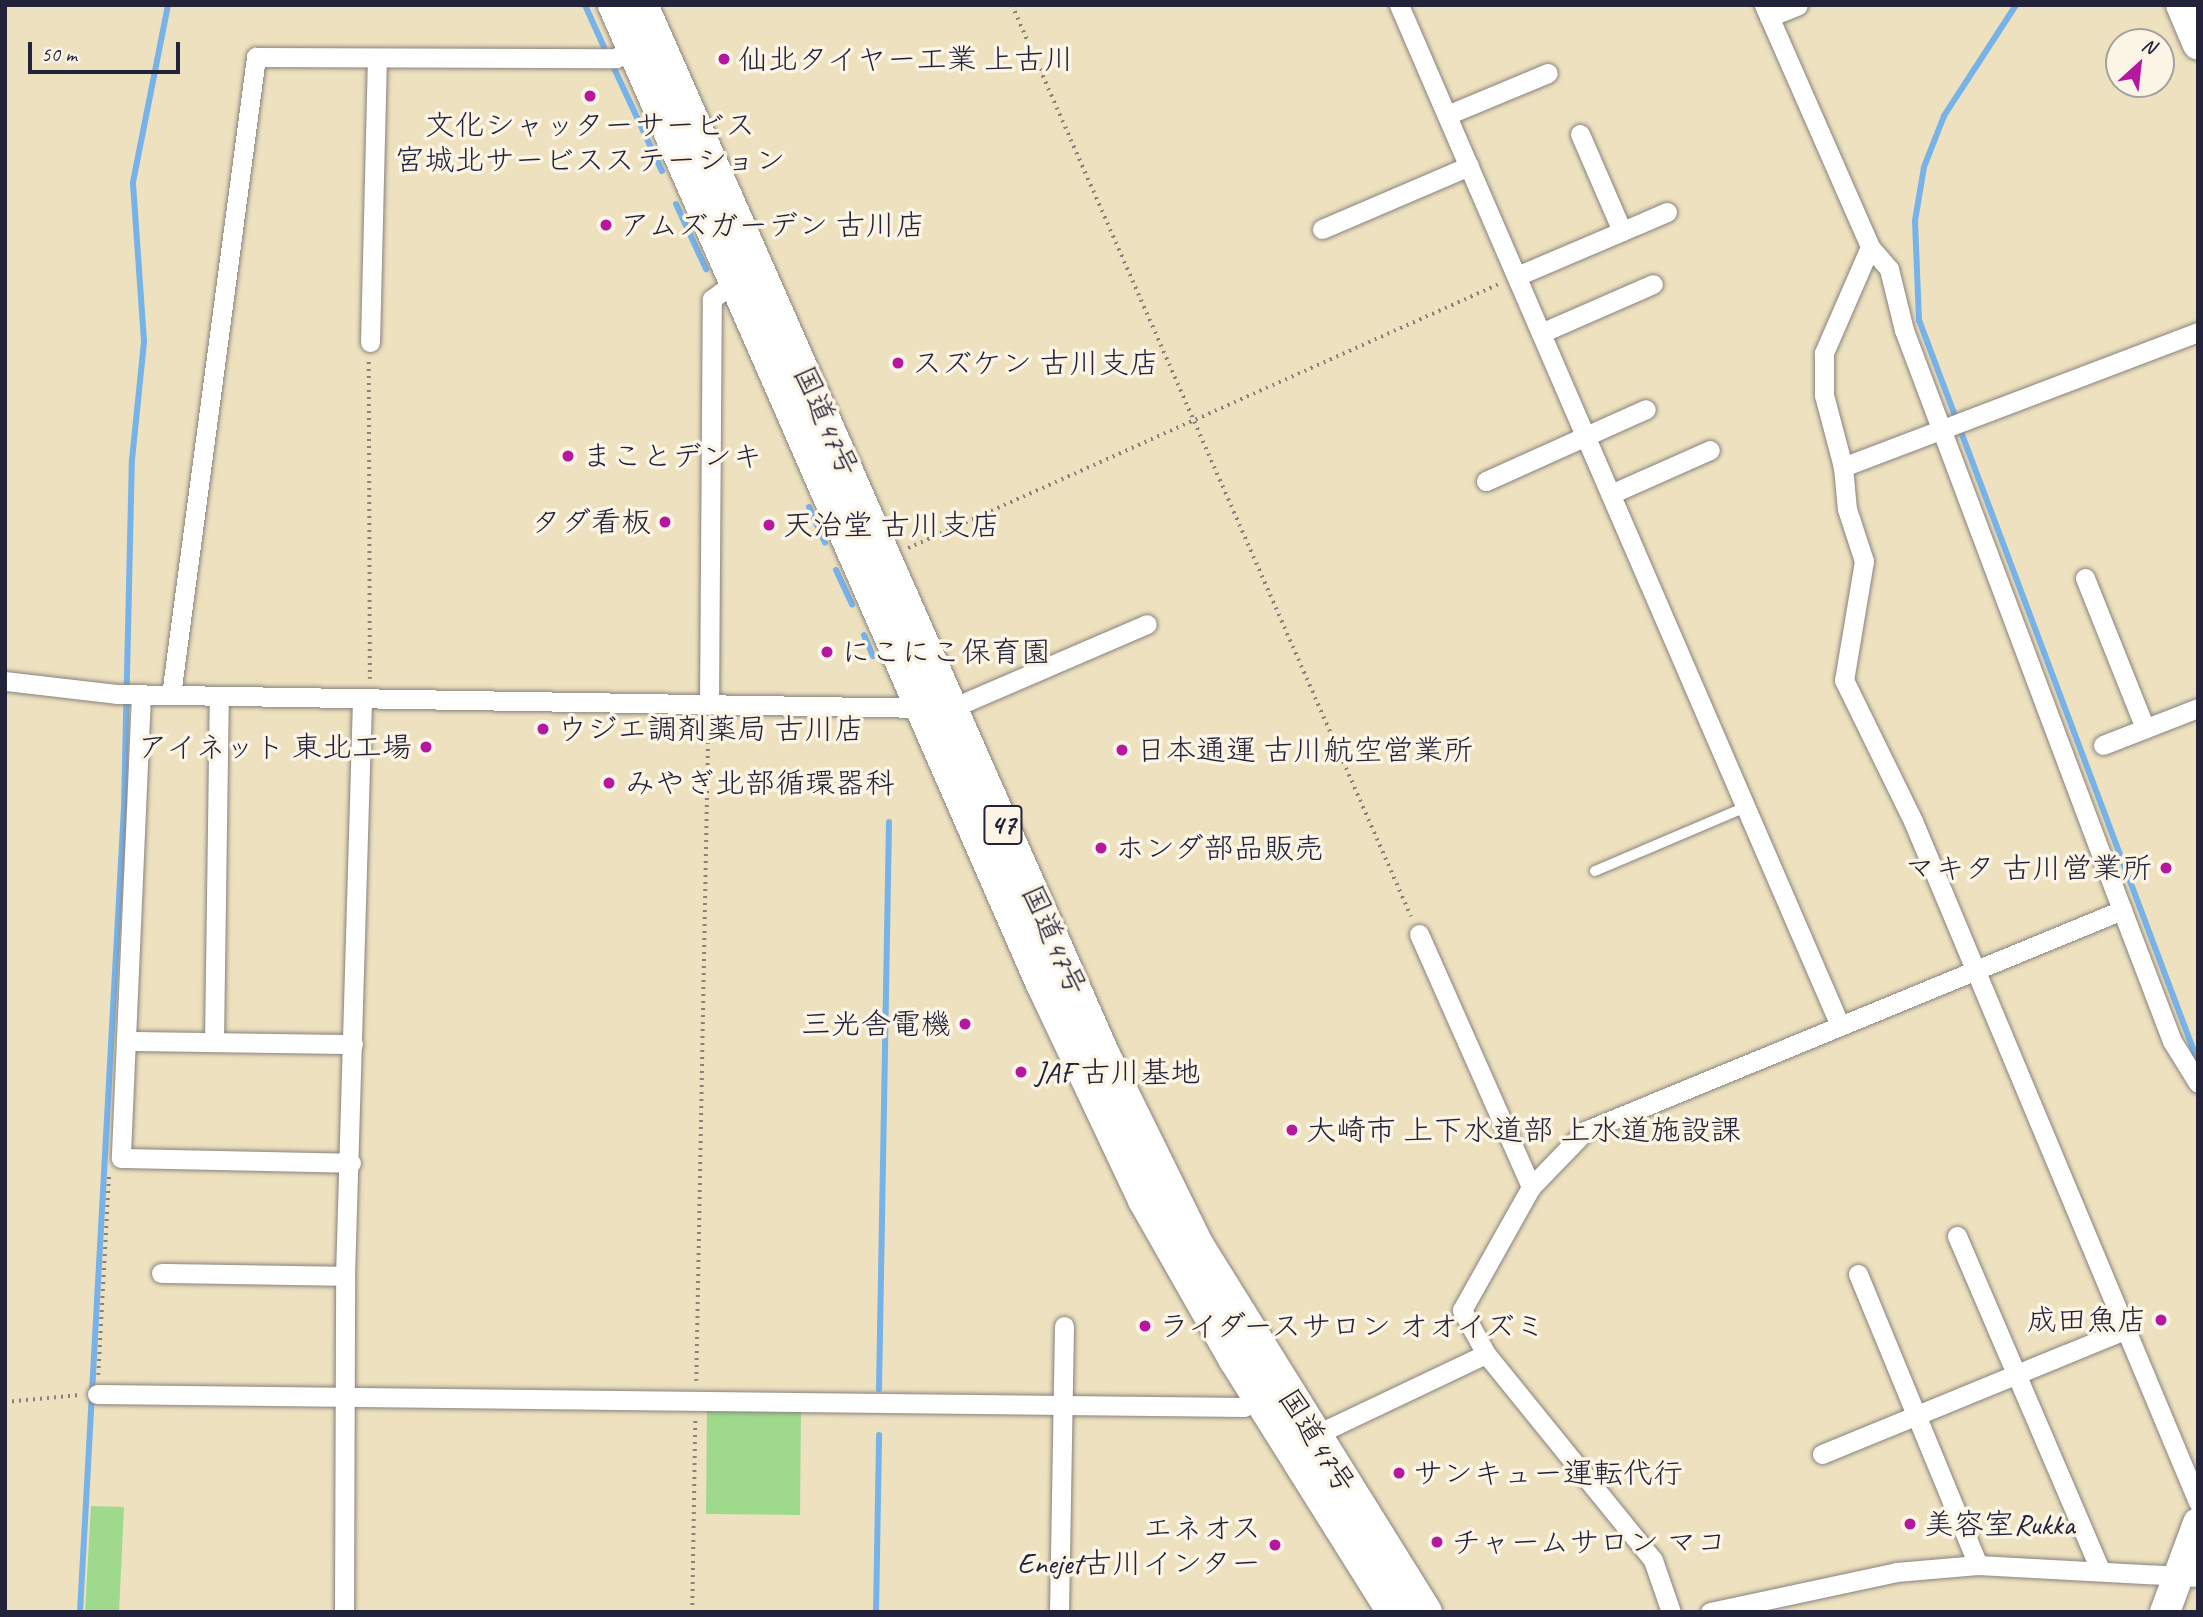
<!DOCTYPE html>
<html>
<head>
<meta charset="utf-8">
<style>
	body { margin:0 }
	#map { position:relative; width:2203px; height:1617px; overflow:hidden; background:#ede1bf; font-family:Caveat,"Klee One",sans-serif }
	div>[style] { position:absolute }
	.green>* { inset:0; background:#9ed98c }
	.stream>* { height:6px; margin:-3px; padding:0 3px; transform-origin:3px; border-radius:3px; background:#77b2e9 }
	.path>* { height:3.5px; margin-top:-1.75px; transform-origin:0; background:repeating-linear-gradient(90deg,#88827d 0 2px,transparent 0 7px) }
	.roads { filter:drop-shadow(0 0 2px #88827d) drop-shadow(0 0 2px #88827d) }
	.service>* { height:10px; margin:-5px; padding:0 5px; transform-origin:5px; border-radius:5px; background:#fff }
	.minor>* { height:19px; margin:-9.5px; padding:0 9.5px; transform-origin:9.5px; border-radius:9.5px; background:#fff }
	.primary>* { height:30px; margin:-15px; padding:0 15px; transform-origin:15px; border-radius:15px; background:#fff }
	.trunk>* { height:32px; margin:-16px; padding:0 16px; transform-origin:16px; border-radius:16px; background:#fff }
	.dots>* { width:19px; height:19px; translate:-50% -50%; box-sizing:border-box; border:4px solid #fcf5e5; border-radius:50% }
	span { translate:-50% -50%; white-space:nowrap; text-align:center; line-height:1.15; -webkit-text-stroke:7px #fcf5e5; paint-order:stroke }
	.shield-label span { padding:2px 5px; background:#fcf5e5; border:2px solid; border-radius:5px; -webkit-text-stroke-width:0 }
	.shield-label { font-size:28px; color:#22223b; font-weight:700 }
	.poi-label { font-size:30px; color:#22223b }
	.left { translate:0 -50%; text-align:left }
	.right { translate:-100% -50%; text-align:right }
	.street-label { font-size:30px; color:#22223b }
	.frame { position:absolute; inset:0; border:7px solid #22223b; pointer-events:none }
	.north { position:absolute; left:2105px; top:28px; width:70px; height:70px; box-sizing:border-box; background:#fcf5e5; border:2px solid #a5a1a1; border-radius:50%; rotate:27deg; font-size:19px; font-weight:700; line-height:28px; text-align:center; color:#22223b }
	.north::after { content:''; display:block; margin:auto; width:24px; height:32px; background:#b5179e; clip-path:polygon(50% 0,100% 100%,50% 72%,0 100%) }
	.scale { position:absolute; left:28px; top:42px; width:152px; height:32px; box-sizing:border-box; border:4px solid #22223b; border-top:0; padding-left:9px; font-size:21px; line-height:24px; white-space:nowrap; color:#22223b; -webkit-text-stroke:5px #fcf5e5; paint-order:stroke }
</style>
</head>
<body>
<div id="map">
	<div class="green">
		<div style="clip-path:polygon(707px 1405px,801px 1407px,800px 1515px,706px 1514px)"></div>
		<div style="clip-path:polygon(91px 1506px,124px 1507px,119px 1612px,85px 1612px)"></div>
	</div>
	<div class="stream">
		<div style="left:585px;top:5px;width:46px;rotate:65.7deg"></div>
		<div style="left:2016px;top:5px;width:132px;rotate:123deg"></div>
		<div style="left:1944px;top:116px;width:55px;rotate:111.4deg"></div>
		<div style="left:1924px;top:167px;width:55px;rotate:99.5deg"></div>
		<div style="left:1915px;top:221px;width:99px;rotate:87.7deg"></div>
		<div style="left:1919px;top:320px;width:793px;rotate:69.39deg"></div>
		<div style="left:613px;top:66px;width:116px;rotate:65deg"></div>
		<div style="left:676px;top:204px;width:72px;rotate:65.2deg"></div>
		<div style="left:809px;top:507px;width:39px;rotate:66deg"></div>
		<div style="left:836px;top:570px;width:38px;rotate:65deg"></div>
		<div style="left:864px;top:635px;width:23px;rotate:67deg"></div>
		<div style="left:879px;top:1389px;width:567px;rotate:-88.99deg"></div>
		<div style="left:80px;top:1612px;width:806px;rotate:-86.87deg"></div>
		<div style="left:124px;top:807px;width:347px;rotate:-88.7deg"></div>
		<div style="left:132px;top:460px;width:120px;rotate:-84.2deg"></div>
		<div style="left:144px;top:341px;width:159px;rotate:-94deg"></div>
		<div style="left:133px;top:182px;width:180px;rotate:-78.8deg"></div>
		<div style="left:876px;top:1612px;width:177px;rotate:-89deg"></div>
	</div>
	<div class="path">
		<div style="left:1012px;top:5px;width:995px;rotate:66.35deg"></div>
		<div style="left:369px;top:362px;width:317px;rotate:89.8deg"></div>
		<div style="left:908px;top:548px;width:647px;rotate:-24.07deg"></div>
		<div style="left:98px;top:1375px;width:202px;rotate:-86.9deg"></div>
		<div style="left:696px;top:1381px;width:657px;rotate:-88.95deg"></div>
		<div style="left:5px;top:1402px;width:75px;rotate:-5.3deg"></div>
		<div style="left:692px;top:1612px;width:191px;rotate:-89.1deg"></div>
	</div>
	<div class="roads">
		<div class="service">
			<div style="left:1595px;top:871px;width:164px;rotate:-23deg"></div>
		</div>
		<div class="minor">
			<div style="left:1399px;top:5px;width:1109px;rotate:66.63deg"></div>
			<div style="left:1764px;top:5px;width:264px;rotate:66.3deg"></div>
			<div style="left:1870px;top:247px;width:116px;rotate:113.5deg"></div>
			<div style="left:1824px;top:353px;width:42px;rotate:90deg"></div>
			<div style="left:1824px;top:395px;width:74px;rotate:75.2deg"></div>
			<div style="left:1769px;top:17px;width:31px;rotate:-22deg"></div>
			<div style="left:1447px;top:115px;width:109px;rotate:-22.6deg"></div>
			<div style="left:1580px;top:134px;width:106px;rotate:66.6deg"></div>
			<div style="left:1322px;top:229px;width:160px;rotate:-23.2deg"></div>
			<div style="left:1870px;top:247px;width:29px;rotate:49deg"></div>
			<div style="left:1889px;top:269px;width:63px;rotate:76.2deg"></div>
			<div style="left:1904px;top:330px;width:620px;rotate:69.4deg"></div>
			<div style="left:2122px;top:910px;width:140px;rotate:69.1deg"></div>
			<div style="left:2172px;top:1041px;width:49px;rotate:58.2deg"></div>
			<div style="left:1517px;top:276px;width:163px;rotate:-23.1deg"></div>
			<div style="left:2198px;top:332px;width:380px;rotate:159.2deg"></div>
			<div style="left:1843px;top:467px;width:42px;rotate:84.6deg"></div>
			<div style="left:1847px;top:509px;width:55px;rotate:71.9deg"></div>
			<div style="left:1864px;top:561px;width:121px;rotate:99.5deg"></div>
			<div style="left:1844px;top:680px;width:157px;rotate:63.9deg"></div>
			<div style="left:1913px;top:821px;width:738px;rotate:67.29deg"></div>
			<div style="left:1541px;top:333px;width:122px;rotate:-23.6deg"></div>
			<div style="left:370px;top:342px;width:284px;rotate:-88.6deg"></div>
			<div style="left:1486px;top:481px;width:175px;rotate:-24.2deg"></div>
			<div style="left:1611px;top:494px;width:108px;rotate:-24deg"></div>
			<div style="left:2085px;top:578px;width:162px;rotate:68.2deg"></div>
			<div style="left:5px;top:681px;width:113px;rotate:6.6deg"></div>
			<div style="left:117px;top:694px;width:807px;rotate:0.99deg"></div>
			<div style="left:141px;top:695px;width:463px;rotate:92.5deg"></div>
			<div style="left:121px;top:1158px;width:230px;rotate:1.2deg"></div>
			<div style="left:171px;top:695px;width:644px;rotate:-82.41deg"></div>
			<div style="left:256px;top:57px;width:360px;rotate:0.2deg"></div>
			<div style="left:616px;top:58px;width:19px;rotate:-35deg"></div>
			<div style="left:709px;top:705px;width:406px;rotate:-89.6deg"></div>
			<div style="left:712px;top:299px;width:30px;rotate:-37deg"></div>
			<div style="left:952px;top:708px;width:212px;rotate:-23.3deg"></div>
			<div style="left:2103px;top:745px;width:102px;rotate:-21.3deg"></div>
			<div style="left:1419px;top:934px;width:277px;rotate:66.1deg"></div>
			<div style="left:126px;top:1041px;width:227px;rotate:0.8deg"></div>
			<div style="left:214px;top:1042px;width:346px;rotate:-89.2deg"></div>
			<div style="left:1957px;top:1236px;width:362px;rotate:66.8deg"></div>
			<div style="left:161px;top:1273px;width:184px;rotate:0.9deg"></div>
			<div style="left:1858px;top:1274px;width:315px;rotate:67.6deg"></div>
			<div style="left:97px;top:1394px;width:1147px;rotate:0.65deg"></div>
			<div style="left:1244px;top:1407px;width:18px;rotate:-47deg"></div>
			<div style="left:1313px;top:1436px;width:191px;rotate:-25.4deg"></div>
			<div style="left:1822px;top:1454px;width:327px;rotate:-22.3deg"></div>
			<div style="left:344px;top:1612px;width:336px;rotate:-89.8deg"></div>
			<div style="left:345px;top:1276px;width:577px;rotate:-88.31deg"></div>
			<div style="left:1059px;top:1612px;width:286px;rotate:-89deg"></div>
			<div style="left:1671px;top:1612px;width:55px;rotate:-109.1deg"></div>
			<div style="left:1653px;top:1560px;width:265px;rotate:-129deg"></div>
			<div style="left:1486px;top:1354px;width:50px;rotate:-118.6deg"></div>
			<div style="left:1462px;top:1310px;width:141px;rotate:-60.7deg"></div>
			<div style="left:1531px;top:1187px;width:78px;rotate:-46deg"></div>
			<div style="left:1585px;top:1131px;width:581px;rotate:-22.37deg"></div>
			<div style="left:1710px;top:1612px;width:190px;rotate:-12.1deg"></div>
			<div style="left:1896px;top:1572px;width:82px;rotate:-4.9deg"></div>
			<div style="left:1978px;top:1565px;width:220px;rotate:3.1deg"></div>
		</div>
		<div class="primary">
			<div style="left:2181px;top:5px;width:43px;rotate:67deg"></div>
			<div style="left:2165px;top:1612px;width:95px;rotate:-69.7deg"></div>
		</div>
		<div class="trunk">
			<div style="left:614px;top:5px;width:1068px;rotate:66.39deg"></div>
			<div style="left:1042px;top:984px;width:239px;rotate:64.7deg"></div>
			<div style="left:1144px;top:1200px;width:184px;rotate:60.4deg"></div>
			<div style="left:1235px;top:1360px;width:297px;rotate:57.9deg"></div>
			<div style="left:642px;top:5px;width:1147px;rotate:66.25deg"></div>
			<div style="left:1104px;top:1055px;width:211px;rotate:63.8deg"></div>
			<div style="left:1197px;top:1244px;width:433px;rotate:58.1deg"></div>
		</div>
	</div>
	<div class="dots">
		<div style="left:724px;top:59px;background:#b5179e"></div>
		<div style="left:590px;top:96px;background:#b5179e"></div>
		<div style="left:606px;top:225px;background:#b5179e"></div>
		<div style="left:898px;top:363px;background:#b5179e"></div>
		<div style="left:568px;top:456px;background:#b5179e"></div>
		<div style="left:665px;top:522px;background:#b5179e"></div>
		<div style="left:769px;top:525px;background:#b5179e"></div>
		<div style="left:827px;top:652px;background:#b5179e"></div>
		<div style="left:543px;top:729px;background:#b5179e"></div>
		<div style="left:426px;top:747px;background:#b5179e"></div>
		<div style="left:1122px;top:750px;background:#b5179e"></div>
		<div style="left:609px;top:783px;background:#b5179e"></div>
		<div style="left:1101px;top:848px;background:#b5179e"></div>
		<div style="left:2166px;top:868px;background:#b5179e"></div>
		<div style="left:965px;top:1024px;background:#b5179e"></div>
		<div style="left:1021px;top:1072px;background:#b5179e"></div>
		<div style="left:1292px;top:1130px;background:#b5179e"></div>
		<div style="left:2161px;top:1320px;background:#b5179e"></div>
		<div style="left:1145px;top:1326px;background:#b5179e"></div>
		<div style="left:1399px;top:1473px;background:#b5179e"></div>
		<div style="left:1910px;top:1524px;background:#b5179e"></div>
		<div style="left:1437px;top:1542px;background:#b5179e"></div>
		<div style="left:1275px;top:1545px;background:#b5179e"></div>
	</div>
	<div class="shield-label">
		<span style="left:1003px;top:825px">47</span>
	</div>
	<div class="poi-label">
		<span class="left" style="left:738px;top:59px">仙北タイヤー工業 上古川</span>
		<span style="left:590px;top:142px">文化シャッターサービス<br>宮城北サービスステーション</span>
		<span class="left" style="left:620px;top:225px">アムズガーデン 古川店</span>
		<span class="left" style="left:912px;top:363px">スズケン 古川支店</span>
		<span class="left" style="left:582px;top:456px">まことデンキ</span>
		<span class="right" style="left:651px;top:522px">タダ看板</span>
		<span class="left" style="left:783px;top:525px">天治堂 古川支店</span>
		<span class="left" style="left:841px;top:652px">にこにこ保育園</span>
		<span class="left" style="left:557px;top:729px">ウジエ調剤薬局 古川店</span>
		<span class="right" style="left:412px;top:747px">アイネット 東北工場</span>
		<span class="left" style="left:1136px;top:750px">日本通運 古川航空営業所</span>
		<span class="left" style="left:625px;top:783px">みやぎ北部循環器科</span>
		<span class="left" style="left:1115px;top:848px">ホンダ部品販売</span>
		<span class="right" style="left:2152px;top:868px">マキタ 古川営業所</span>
		<span class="right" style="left:951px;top:1024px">三光舎電機</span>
		<span class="left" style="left:1035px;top:1072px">JAF 古川基地</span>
		<span class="left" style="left:1306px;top:1130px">大崎市 上下水道部 上水道施設課</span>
		<span class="right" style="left:2147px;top:1320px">成田魚店</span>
		<span class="left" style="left:1159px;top:1326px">ライダースサロン オオイズミ</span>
		<span class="left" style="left:1413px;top:1473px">サンキュー運転代行</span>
		<span class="left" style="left:1924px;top:1524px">美容室Rukka</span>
		<span class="right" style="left:1261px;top:1545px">エネオス<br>Enejet古川インター</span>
		<span class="left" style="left:1451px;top:1542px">チャームサロン マコ</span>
	</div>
	<div class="street-label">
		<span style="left:826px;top:421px;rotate:66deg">国道47号</span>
		<span style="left:1054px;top:940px;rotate:66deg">国道47号</span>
		<span style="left:1317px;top:1441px;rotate:58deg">国道47号</span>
	</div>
	<div class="frame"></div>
	<div class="north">N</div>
	<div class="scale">50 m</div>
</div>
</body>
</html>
